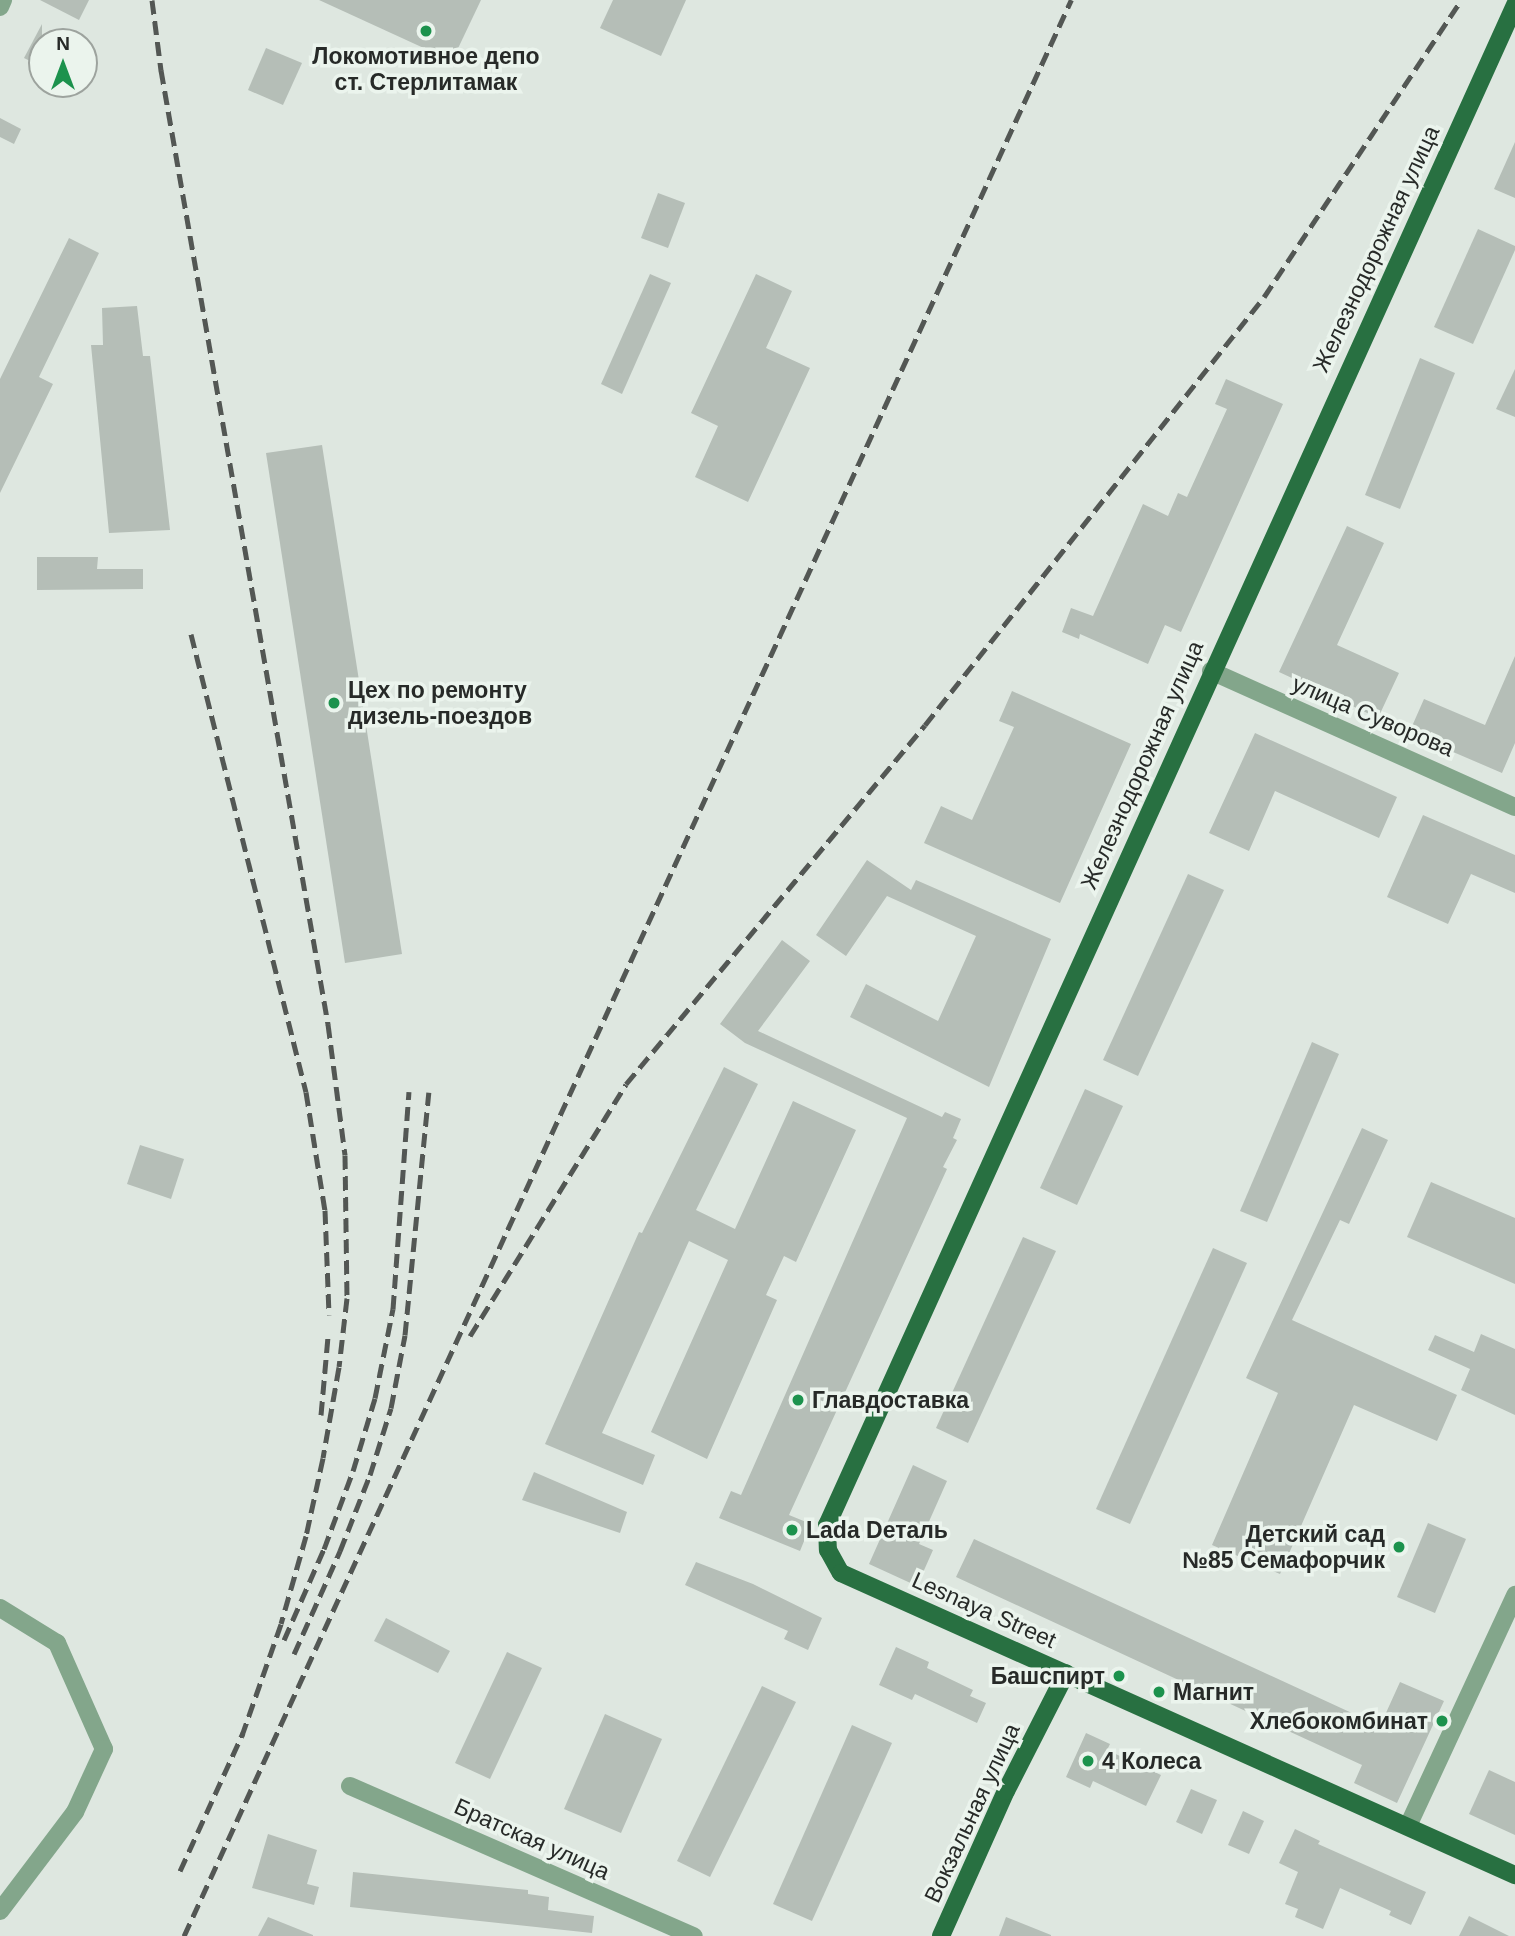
<!DOCTYPE html>
<html>
<head>
<meta charset="utf-8">
<style>
	body { margin:0 }
	#map { position:relative; width:1515px; height:1936px; overflow:hidden; background:#dee7e0; font-family:Helvetica,sans-serif }
	div>[style] { position:absolute }
	.building>* { inset:0; background:#b5beb7 }
	.minor>* { height:18px; margin:-9px; padding:0 9px; transform-origin:9px; border-radius:9px; background:#83a68b }
	.major>* { height:18px; margin:-9px; padding:0 9px; transform-origin:9px; border-radius:9px; background:#287041 }
	.rail>* { height:5px; margin-top:-2.5px; transform-origin:0; background:repeating-linear-gradient(90deg,#535754 0 14px,transparent 0 21px) }
	.dots>* { width:19px; height:19px; translate:-50% -50%; box-sizing:border-box; border:4px solid #ebf4ed; border-radius:50% }
	span { translate:-50% -50%; white-space:nowrap; text-align:center; line-height:1.15; -webkit-text-stroke:7px #ebf4ed; paint-order:stroke }
	.poi-label { font-size:23px; color:#272a28; font-weight:700 }
	.left { translate:0 -50%; text-align:left }
	.right { translate:-100% -50%; text-align:right }
	.street-label { font-size:23px; color:#272a28 }
	.north { position:absolute; left:28px; top:28px; width:70px; height:70px; box-sizing:border-box; background:#ebf4ed; border:2px solid #9da39e; border-radius:50%; rotate:0deg; font-size:19px; font-weight:700; line-height:28px; text-align:center; color:#272a28 }
	.north::after { content:''; display:block; margin:auto; width:24px; height:32px; background:#1c924d; clip-path:polygon(50% 0,100% 100%,50% 72%,0 100%) }
</style>
</head>
<body>
<div id="map">
	<div class="building">
		<div style="clip-path:polygon(40px 0,89px 0,79px 20px)"></div>
		<div style="clip-path:polygon(319px 0,481px 0,452px 61px)"></div>
		<div style="clip-path:polygon(613px 0,686px 0,661px 56px,600px 28px)"></div>
		<div style="clip-path:polygon(42px 24px,42px 67px,24px 58px)"></div>
		<div style="clip-path:polygon(266px 48px,302px 63px,283px 105px,248px 90px)"></div>
		<div style="clip-path:polygon(0 118px,21px 129px,14px 144px,0 137px)"></div>
		<div style="clip-path:polygon(1515px 142px,1515px 198px,1494px 189px)"></div>
		<div style="clip-path:polygon(658px 193px,685px 203px,668px 248px,641px 238px)"></div>
		<div style="clip-path:polygon(1478px 229px,1515px 246px,1515px 250px,1473px 344px,1434px 327px)"></div>
		<div style="clip-path:polygon(69px 238px,99px 253px,39px 377px,53px 384px,0 493px,0 379px)"></div>
		<div style="clip-path:polygon(650px 274px,671px 283px,622px 394px,601px 384px)"></div>
		<div style="clip-path:polygon(756px 274px,792px 291px,766px 348px,810px 368px,748px 502px,695px 477px,718px 426px,691px 413px)"></div>
		<div style="clip-path:polygon(137px 306px,143px 356px,150px 356px,170px 530px,109px 533px,91px 345px,103px 345px,102px 308px)"></div>
		<div style="clip-path:polygon(1420px 358px,1455px 373px,1400px 509px,1365px 495px)"></div>
		<div style="clip-path:polygon(1515px 369px,1515px 417px,1496px 409px)"></div>
		<div style="clip-path:polygon(1226px 379px,1283px 404px,1181px 632px,1165px 625px,1148px 664px,1080px 634px,1079px 639px,1062px 632px,1071px 608px,1093px 616px,1143px 504px,1168px 516px,1178px 493px,1187px 497px,1227px 409px,1215px 404px)"></div>
		<div style="clip-path:polygon(322px 445px,402px 954px,345px 963px,266px 453px)"></div>
		<div style="clip-path:polygon(1347px 526px,1384px 543px,1337px 645px,1399px 673px,1378px 718px,1279px 672px)"></div>
		<div style="clip-path:polygon(37px 557px,98px 557px,97px 569px,143px 569px,143px 589px,37px 590px)"></div>
		<div style="clip-path:polygon(1515px 656px,1515px 743px,1502px 773px,1409px 733px,1424px 699px,1485px 725px)"></div>
		<div style="clip-path:polygon(1012px 691px,1131px 744px,1060px 903px,924px 843px,941px 806px,972px 820px,1014px 727px,999px 721px)"></div>
		<div style="clip-path:polygon(1255px 733px,1397px 797px,1379px 838px,1275px 791px,1249px 851px,1209px 833px)"></div>
		<div style="clip-path:polygon(1423px 815px,1515px 855px,1515px 893px,1471px 874px,1448px 924px,1387px 897px)"></div>
		<div style="clip-path:polygon(867px 860px,911px 890px,916px 880px,1051px 939px,989px 1087px,850px 1017px,866px 984px,938px 1021px,976px 936px,887px 896px,846px 956px,816px 935px)"></div>
		<div style="clip-path:polygon(1188px 874px,1224px 890px,1138px 1076px,1103px 1060px)"></div>
		<div style="clip-path:polygon(782px 940px,810px 961px,758px 1031px,942px 1117px,945px 1112px,961px 1119px,953px 1138px,957px 1140px,943px 1167px,947px 1169px,789px 1515px,811px 1524px,800px 1551px,719px 1518px,731px 1491px,741px 1495px,907px 1118px,745px 1043px,720px 1024px)"></div>
		<div style="clip-path:polygon(1312px 1042px,1339px 1054px,1267px 1222px,1240px 1211px)"></div>
		<div style="clip-path:polygon(724px 1067px,758px 1084px,696px 1210px,735px 1229px,793px 1101px,856px 1130px,796px 1262px,784px 1256px,766px 1295px,777px 1300px,707px 1459px,651px 1432px,728px 1260px,689px 1241px,602px 1433px,655px 1455px,643px 1485px,545px 1444px,639px 1232px,642px 1233px)"></div>
		<div style="clip-path:polygon(1085px 1089px,1123px 1106px,1077px 1205px,1040px 1188px)"></div>
		<div style="clip-path:polygon(1362px 1128px,1388px 1140px,1349px 1224px,1340px 1220px,1292px 1320px,1457px 1395px,1437px 1441px,1354px 1405px,1280px 1574px,1212px 1545px,1278px 1393px,1246px 1378px)"></div>
		<div style="clip-path:polygon(140px 1145px,184px 1159px,171px 1199px,127px 1184px)"></div>
		<div style="clip-path:polygon(1431px 1182px,1515px 1218px,1515px 1284px,1407px 1237px)"></div>
		<div style="clip-path:polygon(1023px 1237px,1056px 1251px,968px 1443px,936px 1428px)"></div>
		<div style="clip-path:polygon(1213px 1248px,1247px 1263px,1130px 1524px,1096px 1509px)"></div>
		<div style="clip-path:polygon(1481px 1334px,1515px 1349px,1515px 1415px,1461px 1390px,1470px 1369px,1428px 1350px,1435px 1335px,1474px 1352px)"></div>
		<div style="clip-path:polygon(913px 1465px,947px 1481px,919px 1544px,933px 1550px,917px 1586px,869px 1564px)"></div>
		<div style="clip-path:polygon(534px 1472px,627px 1512px,620px 1533px,522px 1500px)"></div>
		<div style="clip-path:polygon(1428px 1523px,1466px 1539px,1435px 1613px,1397px 1597px)"></div>
		<div style="clip-path:polygon(974px 1539px,1380px 1726px,1400px 1682px,1444px 1701px,1397px 1803px,1354px 1783px,1362px 1765px,956px 1577px)"></div>
		<div style="clip-path:polygon(696px 1562px,753px 1584px,822px 1618px,808px 1650px,784px 1639px,788px 1631px,685px 1585px)"></div>
		<div style="clip-path:polygon(386px 1618px,450px 1651px,438px 1673px,374px 1641px)"></div>
		<div style="clip-path:polygon(896px 1647px,929px 1662px,927px 1668px,973px 1690px,970px 1696px,986px 1703px,977px 1723px,915px 1694px,912px 1700px,879px 1685px)"></div>
		<div style="clip-path:polygon(507px 1652px,542px 1668px,490px 1779px,455px 1763px)"></div>
		<div style="clip-path:polygon(762px 1686px,796px 1702px,710px 1877px,677px 1861px)"></div>
		<div style="clip-path:polygon(605px 1714px,662px 1739px,621px 1833px,564px 1809px)"></div>
		<div style="clip-path:polygon(852px 1725px,892px 1743px,812px 1921px,773px 1904px)"></div>
		<div style="clip-path:polygon(1086px 1733px,1110px 1744px,1107px 1750px,1161px 1775px,1146px 1806px,1093px 1781px,1090px 1788px,1066px 1777px)"></div>
		<div style="clip-path:polygon(1489px 1770px,1515px 1782px,1515px 1835px,1469px 1814px)"></div>
		<div style="clip-path:polygon(1191px 1789px,1217px 1800px,1202px 1834px,1176px 1822px)"></div>
		<div style="clip-path:polygon(1243px 1811px,1264px 1821px,1249px 1854px,1228px 1845px)"></div>
		<div style="clip-path:polygon(1295px 1829px,1320px 1841px,1318px 1844px,1426px 1892px,1411px 1925px,1389px 1915px,1391px 1911px,1340px 1888px,1323px 1929px,1295px 1917px,1298px 1909px,1285px 1904px,1298px 1872px,1279px 1863px)"></div>
		<div style="clip-path:polygon(268px 1834px,317px 1850px,307px 1884px,319px 1887px,314px 1905px,252px 1888px)"></div>
		<div style="clip-path:polygon(353px 1872px,528px 1890px,528px 1894px,549px 1897px,548px 1910px,594px 1916px,592px 1933px,350px 1907px)"></div>
		<div style="clip-path:polygon(1469px 1916px,1509px 1936px,1459px 1936px)"></div>
		<div style="clip-path:polygon(268px 1917px,313px 1935px,313px 1936px,258px 1936px)"></div>
		<div style="clip-path:polygon(1006px 1917px,1051px 1935px,1051px 1936px,999px 1936px)"></div>
	</div>
	<div class="minor">
		<div style="left:0;top:7px;width:8px;rotate:-67deg"></div>
		<div style="left:1211px;top:671px;width:333px;rotate:24.1deg"></div>
		<div style="left:0;top:1608px;width:67px;rotate:31.6deg"></div>
		<div style="left:57px;top:1643px;width:116px;rotate:66.1deg"></div>
		<div style="left:104px;top:1749px;width:69px;rotate:114.7deg"></div>
		<div style="left:75px;top:1812px;width:124px;rotate:127.1deg"></div>
		<div style="left:350px;top:1786px;width:375px;rotate:23.6deg"></div>
		<div style="left:1408px;top:1826px;width:255px;rotate:-65.1deg"></div>
	</div>
	<div class="major">
		<div style="left:1515px;top:5px;width:1668px;rotate:114.35deg"></div>
		<div style="left:827px;top:1525px;width:25px;rotate:88deg"></div>
		<div style="left:828px;top:1550px;width:26px;rotate:61deg"></div>
		<div style="left:841px;top:1573px;width:739px;rotate:24.14deg"></div>
		<div style="left:941px;top:1936px;width:159px;rotate:-65.9deg"></div>
		<div style="left:1006px;top:1791px;width:132px;rotate:-63deg"></div>
	</div>
	<div class="rail">
		<div style="left:152px;top:0;width:71px;rotate:82.7deg"></div>
		<div style="left:161px;top:70px;width:969px;rotate:80.07deg"></div>
		<div style="left:328px;top:1024px;width:132px;rotate:82.6deg"></div>
		<div style="left:345px;top:1155px;width:143px;rotate:89.2deg"></div>
		<div style="left:347px;top:1298px;width:69px;rotate:96.6deg"></div>
		<div style="left:339px;top:1367px;width:92px;rotate:100deg"></div>
		<div style="left:323px;top:1458px;width:80px;rotate:102.3deg"></div>
		<div style="left:306px;top:1536px;width:91px;rotate:105.9deg"></div>
		<div style="left:281px;top:1624px;width:124px;rotate:109.3deg"></div>
		<div style="left:191px;top:634px;width:472px;rotate:75.9deg"></div>
		<div style="left:306px;top:1092px;width:120px;rotate:80.9deg"></div>
		<div style="left:325px;top:1210px;width:105px;rotate:87.8deg"></div>
		<div style="left:470px;top:1336px;width:296px;rotate:-58.2deg"></div>
		<div style="left:626px;top:1084px;width:467px;rotate:-50.2deg"></div>
		<div style="left:925px;top:725px;width:546px;rotate:-51.62deg"></div>
		<div style="left:1264px;top:297px;width:356px;rotate:-56.4deg"></div>
		<div style="left:321px;top:1415px;width:78px;rotate:-84.9deg"></div>
		<div style="left:284px;top:1640px;width:99px;rotate:-66.3deg"></div>
		<div style="left:324px;top:1549px;width:83px;rotate:-69.6deg"></div>
		<div style="left:353px;top:1471px;width:76px;rotate:-73.2deg"></div>
		<div style="left:375px;top:1398px;width:91px;rotate:-78.6deg"></div>
		<div style="left:393px;top:1309px;width:218px;rotate:-85.8deg"></div>
		<div style="left:294px;top:1654px;width:113px;rotate:-65.9deg"></div>
		<div style="left:340px;top:1551px;width:82px;rotate:-68.5deg"></div>
		<div style="left:370px;top:1475px;width:70px;rotate:-72.6deg"></div>
		<div style="left:391px;top:1408px;width:74px;rotate:-79.1deg"></div>
		<div style="left:405px;top:1335px;width:244px;rotate:-84.4deg"></div>
		<div style="left:180px;top:1871px;width:152px;rotate:-65.5deg"></div>
		<div style="left:184px;top:1936px;width:2130px;rotate:-65.38deg"></div>
	</div>
	<div class="dots">
		<div style="left:426px;top:31px;background:#1c924d"></div>
		<div style="left:334px;top:703px;background:#1c924d"></div>
		<div style="left:798px;top:1400px;background:#1c924d"></div>
		<div style="left:792px;top:1530px;background:#1c924d"></div>
		<div style="left:1399px;top:1547px;background:#1c924d"></div>
		<div style="left:1119px;top:1676px;background:#1c924d"></div>
		<div style="left:1159px;top:1692px;background:#1c924d"></div>
		<div style="left:1442px;top:1721px;background:#1c924d"></div>
		<div style="left:1088px;top:1761px;background:#1c924d"></div>
	</div>
	<div class="poi-label">
		<span style="left:426px;top:69px">Локомотивное депо<br>ст. Стерлитамак</span>
		<span class="left" style="left:348px;top:703px">Цех по ремонту<br>дизель-поездов</span>
		<span class="left" style="left:812px;top:1400px">Главдоставка</span>
		<span class="left" style="left:806px;top:1530px">Lada Dеталь</span>
		<span class="right" style="left:1385px;top:1547px">Детский сад<br>№85 Семафорчик</span>
		<span class="right" style="left:1105px;top:1676px">Башспирт</span>
		<span class="left" style="left:1173px;top:1692px">Магнит</span>
		<span class="right" style="left:1428px;top:1721px">Хлебокомбинат</span>
		<span class="left" style="left:1102px;top:1761px">4 Колеса</span>
	</div>
	<div class="street-label">
		<span style="left:1376px;top:249px;rotate:-65deg">Железнодорожная улица</span>
		<span style="left:1373px;top:716px;rotate:23deg">улица Суворова</span>
		<span style="left:1142px;top:765px;rotate:-66deg">Железнодорожная улица</span>
		<span style="left:984px;top:1610px;rotate:24deg">Lesnaya Street</span>
		<span style="left:972px;top:1813px;rotate:-65deg">Вокзальная улица</span>
		<span style="left:532px;top:1839px;rotate:24deg">Братская улица</span>
	</div>
	<div class="north">N</div>
</div>
</body>
</html>
